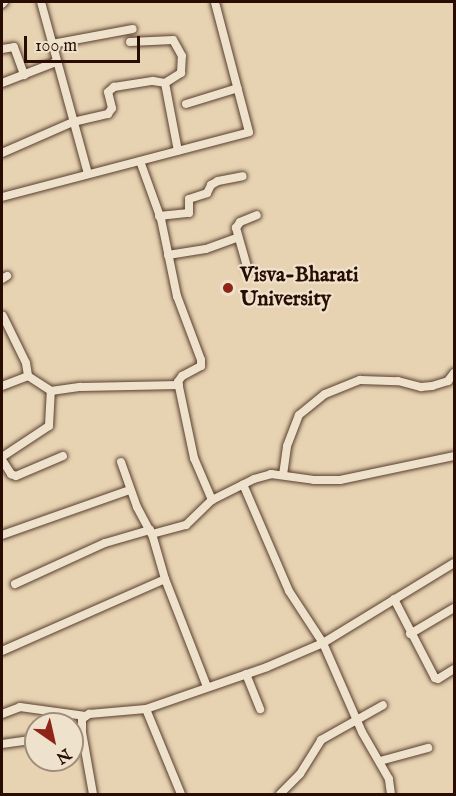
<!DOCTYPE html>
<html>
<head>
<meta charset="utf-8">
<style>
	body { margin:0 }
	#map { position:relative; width:456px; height:796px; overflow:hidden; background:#e7d3b2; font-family:"IM FELL English",serif }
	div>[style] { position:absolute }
	.roads { filter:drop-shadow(0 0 2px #593e2e) drop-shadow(0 0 2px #593e2e) }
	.street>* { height:8px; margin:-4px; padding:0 4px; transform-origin:4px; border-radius:4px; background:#efe2cd }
	.dots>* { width:16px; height:16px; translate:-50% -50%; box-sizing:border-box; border:3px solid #efe2cd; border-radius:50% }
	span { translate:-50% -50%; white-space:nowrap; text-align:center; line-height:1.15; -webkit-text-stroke:4.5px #efe2cd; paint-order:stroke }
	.poi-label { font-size:21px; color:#2a0d02; font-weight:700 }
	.left { translate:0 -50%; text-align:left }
	.frame { position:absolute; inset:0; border:3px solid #2a0d02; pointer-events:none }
	.north { position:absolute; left:24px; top:712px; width:60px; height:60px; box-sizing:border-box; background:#efe2cd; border:2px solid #a08d7c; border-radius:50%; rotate:146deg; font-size:16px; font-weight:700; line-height:24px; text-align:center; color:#2a0d02 }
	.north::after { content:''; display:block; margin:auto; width:21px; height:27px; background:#8f2418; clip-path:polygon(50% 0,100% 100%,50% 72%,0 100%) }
	.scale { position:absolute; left:24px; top:36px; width:116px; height:27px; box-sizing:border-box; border:3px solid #2a0d02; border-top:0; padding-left:8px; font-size:18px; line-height:21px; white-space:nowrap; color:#2a0d02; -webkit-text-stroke:4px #efe2cd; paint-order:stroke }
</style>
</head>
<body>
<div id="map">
	<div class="roads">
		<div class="street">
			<div style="left:41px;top:2px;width:178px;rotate:74.7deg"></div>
			<div style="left:2px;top:4px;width:3px;rotate:-45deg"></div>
			<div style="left:52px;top:44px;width:82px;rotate:-10.5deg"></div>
			<div style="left:2px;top:49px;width:12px;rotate:-9deg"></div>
			<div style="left:14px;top:47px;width:30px;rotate:70deg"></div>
			<div style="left:2px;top:83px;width:58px;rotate:-21.3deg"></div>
			<div style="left:165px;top:83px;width:69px;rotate:79.2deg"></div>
			<div style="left:186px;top:104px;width:54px;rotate:-17.1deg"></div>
			<div style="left:2px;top:153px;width:77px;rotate:-23.6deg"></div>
			<div style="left:73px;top:122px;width:36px;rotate:-13deg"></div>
			<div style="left:108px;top:114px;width:7px;rotate:-56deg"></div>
			<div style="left:112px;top:108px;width:16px;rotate:-104deg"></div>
			<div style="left:108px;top:92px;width:8px;rotate:-40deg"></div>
			<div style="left:114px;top:87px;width:39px;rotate:-9deg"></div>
			<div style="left:153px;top:81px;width:12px;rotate:9deg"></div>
			<div style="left:165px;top:83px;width:19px;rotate:-32deg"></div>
			<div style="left:181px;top:73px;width:17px;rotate:-87deg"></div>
			<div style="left:182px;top:56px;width:18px;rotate:-119deg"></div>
			<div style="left:173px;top:40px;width:43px;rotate:177.3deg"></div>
			<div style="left:140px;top:161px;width:62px;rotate:70.1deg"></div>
			<div style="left:161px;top:219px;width:79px;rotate:78.3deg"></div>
			<div style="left:177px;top:296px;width:68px;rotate:69.4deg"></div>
			<div style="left:201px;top:360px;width:6px;rotate:90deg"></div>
			<div style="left:201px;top:366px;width:21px;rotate:152deg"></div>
			<div style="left:182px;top:376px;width:7px;rotate:124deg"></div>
			<div style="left:178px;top:382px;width:78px;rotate:78.1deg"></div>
			<div style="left:194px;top:458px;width:46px;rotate:66.8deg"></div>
			<div style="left:212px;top:500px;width:47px;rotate:-26.6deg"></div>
			<div style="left:254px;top:479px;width:18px;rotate:-16deg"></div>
			<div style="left:271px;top:474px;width:43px;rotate:7.9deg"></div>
			<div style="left:314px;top:480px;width:26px"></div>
			<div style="left:340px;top:480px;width:116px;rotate:-11.9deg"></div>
			<div style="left:2px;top:197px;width:255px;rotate:-14.7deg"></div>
			<div style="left:249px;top:132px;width:134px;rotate:-104.7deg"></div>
			<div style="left:159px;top:216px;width:30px;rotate:-6deg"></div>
			<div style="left:189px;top:213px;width:14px;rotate:-90deg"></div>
			<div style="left:189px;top:199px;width:19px;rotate:-18deg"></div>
			<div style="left:207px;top:193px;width:9px;rotate:-63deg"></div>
			<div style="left:211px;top:185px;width:8px;rotate:-30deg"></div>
			<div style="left:218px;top:181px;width:25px;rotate:-11deg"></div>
			<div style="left:168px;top:255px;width:38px;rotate:-9deg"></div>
			<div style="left:206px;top:249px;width:33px;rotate:-20deg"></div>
			<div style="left:248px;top:270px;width:44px;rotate:-105.9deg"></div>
			<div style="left:236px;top:228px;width:7px;rotate:-56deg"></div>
			<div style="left:240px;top:222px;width:18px;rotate:-22deg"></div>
			<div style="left:2px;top:279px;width:6px;rotate:-31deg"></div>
			<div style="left:3px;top:316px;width:52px;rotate:63.9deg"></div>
			<div style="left:26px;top:363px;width:13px;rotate:81deg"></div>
			<div style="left:2px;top:386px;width:28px;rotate:-21deg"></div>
			<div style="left:28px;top:376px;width:27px;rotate:33deg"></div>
			<div style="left:51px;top:391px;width:30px;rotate:-8deg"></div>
			<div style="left:81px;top:387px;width:98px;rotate:-1.2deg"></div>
			<div style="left:2px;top:457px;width:56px;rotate:-33.4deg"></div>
			<div style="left:49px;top:426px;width:35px;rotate:-87deg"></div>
			<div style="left:2px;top:460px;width:17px;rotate:57deg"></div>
			<div style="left:11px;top:474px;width:5px;rotate:22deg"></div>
			<div style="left:16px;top:476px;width:51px;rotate:-23.1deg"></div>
			<div style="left:121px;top:462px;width:48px;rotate:70.4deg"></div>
			<div style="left:137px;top:507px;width:30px;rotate:62deg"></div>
			<div style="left:283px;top:475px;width:29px;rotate:-82deg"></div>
			<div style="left:287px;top:446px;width:33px;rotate:-69deg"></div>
			<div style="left:299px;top:415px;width:33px;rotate:-39deg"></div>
			<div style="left:325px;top:394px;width:38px;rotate:-22deg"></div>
			<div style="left:360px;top:380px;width:38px;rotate:2deg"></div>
			<div style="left:398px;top:381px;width:24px;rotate:15deg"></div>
			<div style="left:421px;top:387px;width:11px;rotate:-5deg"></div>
			<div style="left:432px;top:386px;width:17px;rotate:-17deg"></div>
			<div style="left:448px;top:381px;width:10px;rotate:-53deg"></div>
			<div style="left:2px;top:535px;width:136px;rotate:-19.4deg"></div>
			<div style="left:165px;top:579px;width:116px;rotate:68.7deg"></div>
			<div style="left:15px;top:584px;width:99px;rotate:-24.5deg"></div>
			<div style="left:105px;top:543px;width:47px;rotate:-16.1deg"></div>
			<div style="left:394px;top:599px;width:89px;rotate:62.6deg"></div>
			<div style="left:435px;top:678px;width:3px;rotate:18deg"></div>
			<div style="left:438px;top:679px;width:19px;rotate:-32deg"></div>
			<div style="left:410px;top:634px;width:51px;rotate:-30.6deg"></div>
			<div style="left:2px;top:651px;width:178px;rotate:-23.8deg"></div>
			<div style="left:165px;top:579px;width:47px;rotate:-106.1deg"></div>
			<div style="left:152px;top:534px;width:35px;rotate:-15deg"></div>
			<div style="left:186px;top:525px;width:36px;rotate:-44deg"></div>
			<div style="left:246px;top:674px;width:38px;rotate:68deg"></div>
			<div style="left:2px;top:714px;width:19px;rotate:-21deg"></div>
			<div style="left:20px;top:707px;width:66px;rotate:7.9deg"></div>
			<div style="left:72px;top:734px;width:10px;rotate:-11deg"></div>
			<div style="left:2px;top:744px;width:34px;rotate:-8deg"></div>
			<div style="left:380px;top:761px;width:50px;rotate:-15.2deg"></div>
			<div style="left:93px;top:794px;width:63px;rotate:-100.1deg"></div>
			<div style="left:82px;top:732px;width:13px;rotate:-90deg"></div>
			<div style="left:82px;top:719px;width:9px;rotate:-36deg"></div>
			<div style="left:89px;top:714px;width:57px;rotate:-5deg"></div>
			<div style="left:181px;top:794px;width:92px;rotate:-112.4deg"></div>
			<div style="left:146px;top:709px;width:128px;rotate:-19.1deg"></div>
			<div style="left:267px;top:667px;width:61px;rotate:-23.2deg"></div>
			<div style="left:323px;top:643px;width:62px;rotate:-123.2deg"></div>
			<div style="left:289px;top:591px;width:116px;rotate:-113.3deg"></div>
			<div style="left:280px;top:794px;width:28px;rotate:-45deg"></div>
			<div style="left:300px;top:774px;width:40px;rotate:-58deg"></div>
			<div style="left:321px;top:740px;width:71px;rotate:-29.4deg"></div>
			<div style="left:391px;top:794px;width:15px;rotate:-98deg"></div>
			<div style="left:389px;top:779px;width:54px;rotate:-119.9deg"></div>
			<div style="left:362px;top:732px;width:97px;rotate:-113.7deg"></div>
			<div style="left:323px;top:643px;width:153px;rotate:-31.4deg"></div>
		</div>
	</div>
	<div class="dots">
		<div style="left:228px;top:288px;background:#8f2418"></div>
	</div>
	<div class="poi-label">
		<span class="left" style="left:240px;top:288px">Visva-Bharati<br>University</span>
	</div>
	<div class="frame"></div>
	<div class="north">N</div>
	<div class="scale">100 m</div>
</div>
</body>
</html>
